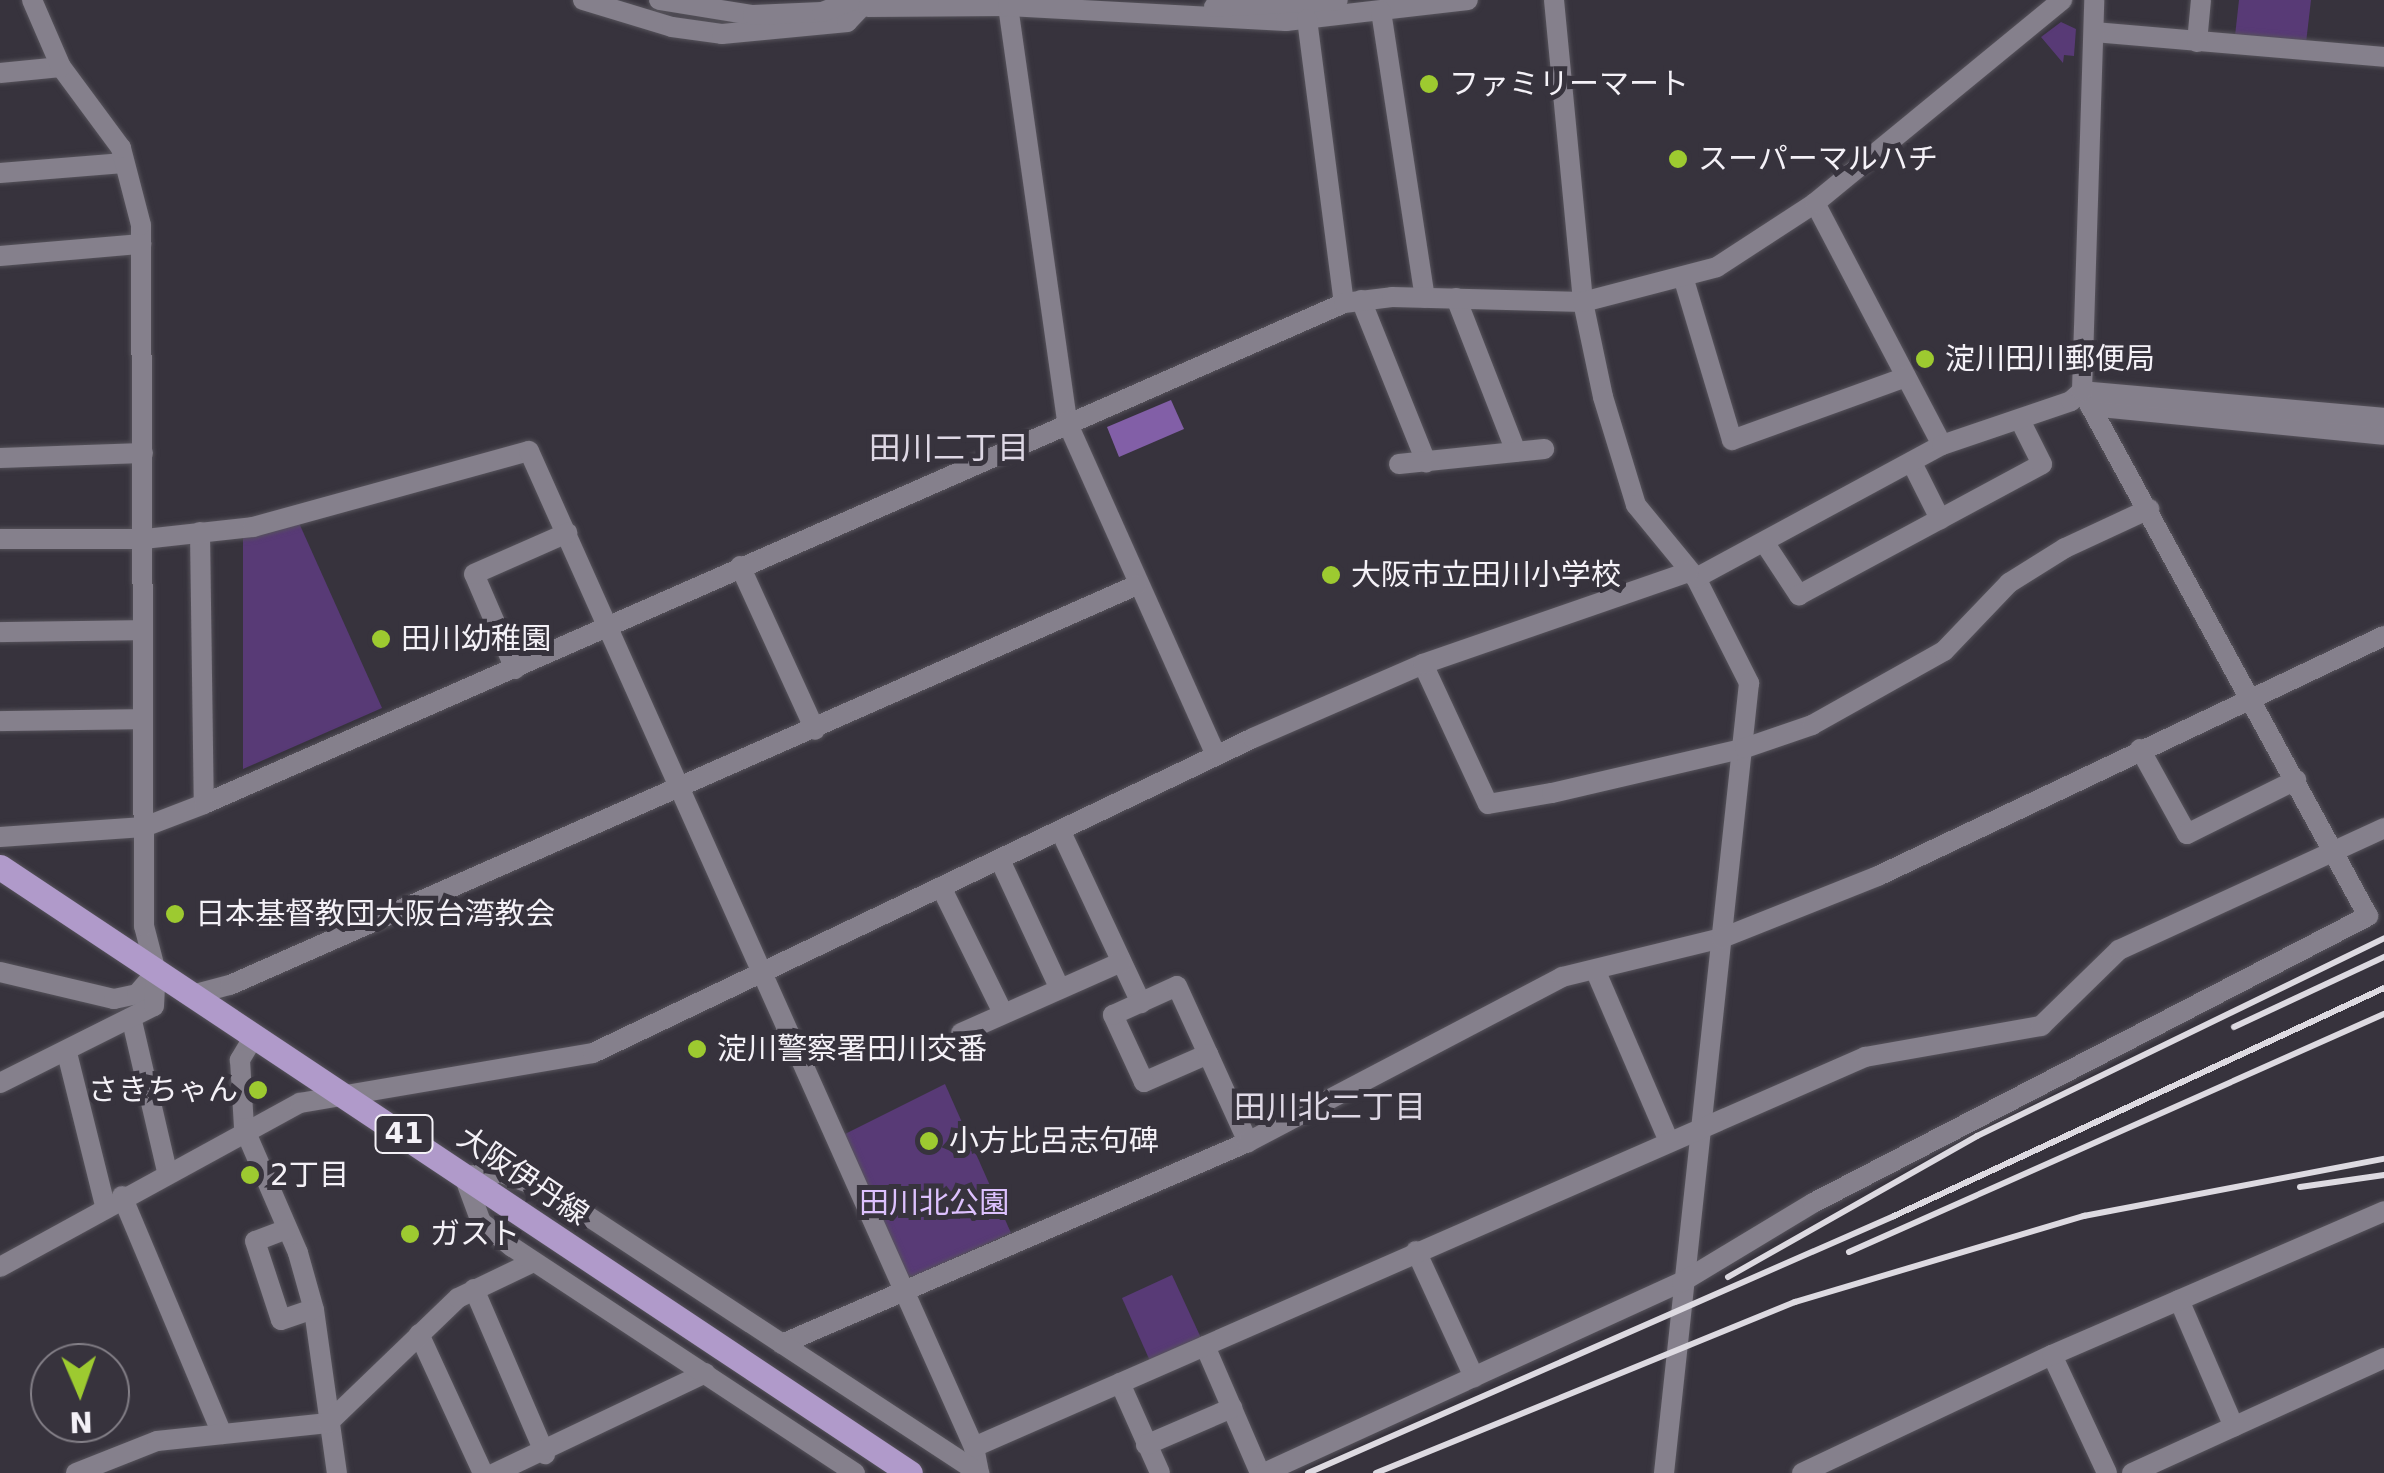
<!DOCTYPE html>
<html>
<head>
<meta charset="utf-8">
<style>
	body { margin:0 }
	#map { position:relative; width:2384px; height:1473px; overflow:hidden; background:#37333d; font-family:"DejaVu Sans","Noto Sans JP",sans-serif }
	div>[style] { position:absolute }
	.green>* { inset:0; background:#583a76 }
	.water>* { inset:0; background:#825fa7 }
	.roads { filter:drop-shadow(0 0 2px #56535b) drop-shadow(0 0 2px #56535b) }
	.minor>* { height:20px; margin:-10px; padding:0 10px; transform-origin:10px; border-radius:10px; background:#85808c }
	.major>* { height:25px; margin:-12.5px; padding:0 12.5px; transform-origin:12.5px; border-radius:12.5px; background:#b09aca }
	.rail>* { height:6px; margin:-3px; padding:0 3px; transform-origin:3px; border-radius:3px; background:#dddae1 }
	.dots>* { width:28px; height:28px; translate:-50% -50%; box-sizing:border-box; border:5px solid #37333d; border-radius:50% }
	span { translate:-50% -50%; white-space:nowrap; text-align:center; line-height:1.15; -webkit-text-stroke:10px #37333d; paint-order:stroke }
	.shield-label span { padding:2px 8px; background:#37333d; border:2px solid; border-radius:8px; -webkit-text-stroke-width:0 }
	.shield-label { font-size:28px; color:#f4f1f7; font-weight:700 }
	.poi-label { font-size:30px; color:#f4f1f7 }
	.left { translate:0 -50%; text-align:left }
	.right { translate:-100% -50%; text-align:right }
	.street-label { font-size:30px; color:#f4f1f7 }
	.park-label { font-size:30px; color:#ddc1fe }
	.neighbourhood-label { font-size:32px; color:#ded8e5 }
	.north { position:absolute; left:30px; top:1343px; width:100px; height:100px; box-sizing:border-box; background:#37333d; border:2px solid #837f87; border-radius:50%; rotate:178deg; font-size:28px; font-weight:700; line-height:40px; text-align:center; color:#f4f1f7 }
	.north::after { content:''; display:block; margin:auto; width:35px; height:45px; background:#9dca30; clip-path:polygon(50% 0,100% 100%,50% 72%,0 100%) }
</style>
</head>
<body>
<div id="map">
	<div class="green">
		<div style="clip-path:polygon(2239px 0,2311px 0,2306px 43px,2235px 36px)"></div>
		<div style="clip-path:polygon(2061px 22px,2076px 29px,2074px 56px,2064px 55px,2063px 63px,2041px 37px)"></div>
		<div style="clip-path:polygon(299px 523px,382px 708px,243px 769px,243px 534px)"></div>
		<div style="clip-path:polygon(945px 1084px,1011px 1233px,913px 1277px,901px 1274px,841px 1136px)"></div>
		<div style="clip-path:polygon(1172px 1275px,1201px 1338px,1150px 1361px,1122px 1298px)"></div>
	</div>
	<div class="water">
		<div style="clip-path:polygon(1171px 400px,1184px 429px,1119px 457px,1107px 427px)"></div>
	</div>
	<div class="roads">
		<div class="minor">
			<div style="left:583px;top:0;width:93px;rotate:16.9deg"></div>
			<div style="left:672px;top:27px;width:50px;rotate:8deg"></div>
			<div style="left:722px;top:34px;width:126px;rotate:-5.5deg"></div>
			<div style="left:847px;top:22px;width:30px;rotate:-46deg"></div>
			<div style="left:659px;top:0;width:95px;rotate:9.1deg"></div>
			<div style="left:753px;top:15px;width:69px;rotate:-2.5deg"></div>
			<div style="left:822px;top:12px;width:34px;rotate:-21deg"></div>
			<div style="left:1554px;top:0;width:303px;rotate:84.5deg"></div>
			<div style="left:1583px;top:302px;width:97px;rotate:78.1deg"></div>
			<div style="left:1603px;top:397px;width:113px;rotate:73deg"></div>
			<div style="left:1636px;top:505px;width:94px;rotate:50.6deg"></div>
			<div style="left:1696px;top:578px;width:118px;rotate:63.2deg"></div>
			<div style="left:1749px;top:683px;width:795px;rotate:96.14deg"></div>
			<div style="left:1008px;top:6px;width:420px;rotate:81.9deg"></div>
			<div style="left:1067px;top:422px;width:365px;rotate:65.9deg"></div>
			<div style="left:868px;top:7px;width:140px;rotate:-0.4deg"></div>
			<div style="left:1008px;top:6px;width:278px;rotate:3.1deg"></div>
			<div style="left:1286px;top:21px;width:183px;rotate:-6.6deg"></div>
			<div style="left:1214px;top:7px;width:124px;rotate:-3.2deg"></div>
			<div style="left:1381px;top:11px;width:290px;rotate:81.3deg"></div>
			<div style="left:1307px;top:19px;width:286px;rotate:82.6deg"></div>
			<div style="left:2094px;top:32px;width:291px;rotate:4.9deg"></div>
			<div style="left:2197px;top:42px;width:42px;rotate:-84.6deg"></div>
			<div style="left:0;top:73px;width:61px;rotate:-5.6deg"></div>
			<div style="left:0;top:173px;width:124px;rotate:-4.6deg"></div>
			<div style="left:1815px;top:203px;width:273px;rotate:62.3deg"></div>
			<div style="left:0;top:256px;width:142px;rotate:-4.9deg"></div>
			<div style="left:1684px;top:280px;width:167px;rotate:73.3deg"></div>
			<div style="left:1732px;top:440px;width:185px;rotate:-19.9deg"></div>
			<div style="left:1456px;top:298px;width:165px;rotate:68.7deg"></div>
			<div style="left:1361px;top:300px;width:175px;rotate:68.1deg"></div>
			<div style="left:2090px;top:406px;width:295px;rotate:5.6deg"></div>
			<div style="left:0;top:458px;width:143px;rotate:-2deg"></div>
			<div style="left:1912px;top:463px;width:63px;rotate:63.4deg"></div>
			<div style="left:1399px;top:464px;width:146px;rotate:-5.9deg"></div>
			<div style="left:200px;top:532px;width:272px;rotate:89.2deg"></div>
			<div style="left:0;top:539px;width:144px"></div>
			<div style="left:144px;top:539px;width:110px;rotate:-6.3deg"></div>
			<div style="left:253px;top:527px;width:286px;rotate:-15.4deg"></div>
			<div style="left:529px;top:451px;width:1091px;rotate:65.93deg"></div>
			<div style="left:974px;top:1447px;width:26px;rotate:79deg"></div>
			<div style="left:1764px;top:542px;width:64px;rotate:56.6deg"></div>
			<div style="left:1799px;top:595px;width:276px;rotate:-28.3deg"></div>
			<div style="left:2042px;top:464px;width:49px;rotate:-116.6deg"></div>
			<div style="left:740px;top:566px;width:180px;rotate:65.4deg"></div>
			<div style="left:1696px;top:578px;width:280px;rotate:-28.4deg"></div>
			<div style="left:1942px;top:445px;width:136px;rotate:-18.8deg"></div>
			<div style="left:2071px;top:401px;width:15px;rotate:-42deg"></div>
			<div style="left:2082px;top:391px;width:303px;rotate:5.1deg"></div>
			<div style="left:0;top:632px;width:142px;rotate:-0.8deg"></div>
			<div style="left:1423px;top:664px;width:154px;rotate:65.1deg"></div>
			<div style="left:1488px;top:804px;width:65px;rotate:-9.8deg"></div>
			<div style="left:1552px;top:793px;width:198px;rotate:-13.1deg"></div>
			<div style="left:1745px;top:748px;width:71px;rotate:-18.9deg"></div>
			<div style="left:1812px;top:725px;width:151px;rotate:-29.3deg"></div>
			<div style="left:1944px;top:651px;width:94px;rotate:-46.3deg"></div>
			<div style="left:2009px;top:583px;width:66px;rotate:-32deg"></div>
			<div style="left:2065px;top:548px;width:93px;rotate:-24.9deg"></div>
			<div style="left:515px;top:669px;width:103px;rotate:-113.3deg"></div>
			<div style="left:474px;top:574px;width:102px;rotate:-23.8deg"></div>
			<div style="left:0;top:721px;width:142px;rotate:-0.8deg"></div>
			<div style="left:2140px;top:749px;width:97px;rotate:61.1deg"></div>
			<div style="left:2187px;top:834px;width:122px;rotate:-26.4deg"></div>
			<div style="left:1061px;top:832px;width:189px;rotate:64.9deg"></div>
			<div style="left:0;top:837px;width:144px;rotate:-4deg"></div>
			<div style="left:144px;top:827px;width:64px;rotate:-21deg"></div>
			<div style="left:204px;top:804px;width:1245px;rotate:-23.72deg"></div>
			<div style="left:1344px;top:303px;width:48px;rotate:-7.1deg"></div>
			<div style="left:1392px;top:297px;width:191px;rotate:1.5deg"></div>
			<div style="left:1583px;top:302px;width:138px;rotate:-14.6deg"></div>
			<div style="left:1717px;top:267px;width:117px;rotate:-33.1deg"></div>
			<div style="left:1815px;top:203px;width:320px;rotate:-39.4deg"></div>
			<div style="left:1000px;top:860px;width:142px;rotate:65.1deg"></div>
			<div style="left:941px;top:887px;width:140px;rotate:63.8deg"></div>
			<div style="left:0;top:972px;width:117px;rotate:13.3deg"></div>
			<div style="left:114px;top:999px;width:24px;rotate:-12deg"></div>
			<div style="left:137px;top:994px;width:29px;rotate:-49deg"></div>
			<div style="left:1596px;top:972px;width:182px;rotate:66.7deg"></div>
			<div style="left:192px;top:995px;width:39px;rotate:-15deg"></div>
			<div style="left:230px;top:985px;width:991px;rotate:-23.8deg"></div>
			<div style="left:132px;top:1021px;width:154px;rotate:76.9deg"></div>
			<div style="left:961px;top:1033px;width:175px;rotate:-23.9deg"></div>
			<div style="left:253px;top:1038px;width:26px;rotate:121deg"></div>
			<div style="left:240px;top:1060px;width:68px;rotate:86.6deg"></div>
			<div style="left:244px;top:1128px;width:136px;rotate:66.6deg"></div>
			<div style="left:298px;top:1253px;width:59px;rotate:74.3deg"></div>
			<div style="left:314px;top:1310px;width:165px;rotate:82deg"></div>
			<div style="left:67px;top:1053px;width:157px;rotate:76deg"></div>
			<div style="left:1208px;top:1054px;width:70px;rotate:156.4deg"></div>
			<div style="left:1144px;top:1082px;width:74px;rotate:-114.8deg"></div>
			<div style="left:1113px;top:1015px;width:70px;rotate:-24.4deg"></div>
			<div style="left:1177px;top:986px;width:75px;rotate:65.5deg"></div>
			<div style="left:1208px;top:1054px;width:97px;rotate:65.6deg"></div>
			<div style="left:0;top:1083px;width:172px;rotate:-26.6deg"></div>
			<div style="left:154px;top:1006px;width:34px;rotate:-87deg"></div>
			<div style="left:156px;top:972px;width:48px;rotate:-104.6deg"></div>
			<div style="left:144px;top:926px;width:701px;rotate:-90.25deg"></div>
			<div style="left:141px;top:225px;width:80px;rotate:-104.6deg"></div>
			<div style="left:121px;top:148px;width:101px;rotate:-126.5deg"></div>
			<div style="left:61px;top:67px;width:73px;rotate:-113.4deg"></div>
			<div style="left:122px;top:1196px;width:258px;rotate:67.2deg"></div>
			<div style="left:287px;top:1229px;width:34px;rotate:159deg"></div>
			<div style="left:255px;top:1241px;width:83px;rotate:71.8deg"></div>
			<div style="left:281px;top:1320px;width:34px;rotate:-19deg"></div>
			<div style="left:1416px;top:1251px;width:139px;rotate:65.3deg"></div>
			<div style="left:0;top:1267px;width:342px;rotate:-28.7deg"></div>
			<div style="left:300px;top:1103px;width:297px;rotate:-9.7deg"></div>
			<div style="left:593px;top:1053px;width:731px;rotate:-25.51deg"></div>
			<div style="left:1253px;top:738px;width:185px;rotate:-23.5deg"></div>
			<div style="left:1423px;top:664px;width:281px;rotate:-19.1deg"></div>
			<div style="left:474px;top:1289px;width:180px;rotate:66.7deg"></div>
			<div style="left:2179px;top:1300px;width:138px;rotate:66.6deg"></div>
			<div style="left:419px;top:1334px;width:153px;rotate:65.3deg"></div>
			<div style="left:782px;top:1344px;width:508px;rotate:-23.44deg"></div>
			<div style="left:1248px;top:1142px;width:355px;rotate:-27.7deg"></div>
			<div style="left:1562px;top:977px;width:165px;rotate:-13.7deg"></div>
			<div style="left:1722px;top:938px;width:168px;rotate:-21.7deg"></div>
			<div style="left:1878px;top:876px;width:560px;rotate:-25.38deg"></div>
			<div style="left:1205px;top:1346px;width:138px;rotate:66.6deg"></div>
			<div style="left:2052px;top:1355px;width:130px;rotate:65deg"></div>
			<div style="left:1120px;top:1383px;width:98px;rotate:66deg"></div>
			<div style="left:1146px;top:1445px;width:94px;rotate:-23.3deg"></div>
			<div style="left:974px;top:1447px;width:973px;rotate:-23.64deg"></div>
			<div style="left:1865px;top:1057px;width:179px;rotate:-10deg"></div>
			<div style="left:2041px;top:1026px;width:109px;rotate:-44.3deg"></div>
			<div style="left:2119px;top:950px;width:292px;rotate:-24.7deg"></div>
			<div style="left:76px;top:1473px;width:87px;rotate:-21.6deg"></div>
			<div style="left:157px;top:1441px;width:172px;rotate:-6deg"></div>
			<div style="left:328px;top:1423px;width:180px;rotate:-43.9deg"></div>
			<div style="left:458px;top:1298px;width:83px;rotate:-25.6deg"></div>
			<div style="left:495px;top:1473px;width:233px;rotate:-25.4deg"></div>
			<div style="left:855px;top:1473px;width:411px;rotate:-146.6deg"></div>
			<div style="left:512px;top:1247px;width:40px;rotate:-141deg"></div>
			<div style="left:481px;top:1222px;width:49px;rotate:-110.3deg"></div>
			<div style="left:464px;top:1176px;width:38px;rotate:-5deg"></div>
			<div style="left:502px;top:1173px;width:49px;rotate:20.3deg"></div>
			<div style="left:548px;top:1190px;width:516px;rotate:33.29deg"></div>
			<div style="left:1264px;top:1473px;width:460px;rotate:-24.6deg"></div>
			<div style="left:1682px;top:1282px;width:153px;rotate:-31.1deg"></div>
			<div style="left:1813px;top:1203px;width:625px;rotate:-27.34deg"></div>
			<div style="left:2368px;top:916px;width:598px;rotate:-118.58deg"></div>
			<div style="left:2082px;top:391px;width:391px;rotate:-88.2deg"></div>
			<div style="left:1802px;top:1473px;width:276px;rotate:-25.3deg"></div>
			<div style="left:2052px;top:1355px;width:362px;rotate:-23.4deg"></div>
			<div style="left:2132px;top:1473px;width:277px;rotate:-24.5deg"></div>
		</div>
		<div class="major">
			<div style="left:0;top:867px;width:1093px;rotate:33.66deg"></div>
		</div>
	</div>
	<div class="rail">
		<div style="left:2234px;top:1027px;width:166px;rotate:-25deg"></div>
		<div style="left:2300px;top:1187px;width:85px;rotate:-8.1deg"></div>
		<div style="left:1849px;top:1252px;width:586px;rotate:-23.98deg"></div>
		<div style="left:1728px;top:1277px;width:286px;rotate:-29.5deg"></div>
		<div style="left:1977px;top:1136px;width:453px;rotate:-25.9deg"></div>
		<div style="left:1308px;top:1473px;width:640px;rotate:-23.68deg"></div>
		<div style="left:1894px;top:1216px;width:540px;rotate:-24.95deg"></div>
		<div style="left:1376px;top:1473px;width:453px;rotate:-22.2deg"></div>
		<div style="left:1795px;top:1302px;width:302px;rotate:-16.6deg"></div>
		<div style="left:2084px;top:1216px;width:305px;rotate:-10.8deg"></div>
	</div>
	<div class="dots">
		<div style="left:1429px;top:84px;background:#9dca30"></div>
		<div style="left:1678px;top:159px;background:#9dca30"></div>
		<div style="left:1925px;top:359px;background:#9dca30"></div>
		<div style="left:1331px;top:575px;background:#9dca30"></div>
		<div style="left:381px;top:639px;background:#9dca30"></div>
		<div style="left:175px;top:914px;background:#9dca30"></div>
		<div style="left:697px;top:1049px;background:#9dca30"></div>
		<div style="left:258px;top:1090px;background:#9dca30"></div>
		<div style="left:929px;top:1141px;background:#9dca30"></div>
		<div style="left:250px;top:1175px;background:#9dca30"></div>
		<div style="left:410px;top:1234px;background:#9dca30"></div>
	</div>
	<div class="shield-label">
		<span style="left:404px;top:1134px">41</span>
	</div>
	<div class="poi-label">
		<span class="left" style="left:1449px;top:84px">ファミリーマート</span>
		<span class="left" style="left:1698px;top:159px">スーパーマルハチ</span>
		<span class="left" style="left:1945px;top:359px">淀川田川郵便局</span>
		<span class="left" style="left:1351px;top:575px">大阪市立田川小学校</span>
		<span class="left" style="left:401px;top:639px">田川幼稚園</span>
		<span class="left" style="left:195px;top:914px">日本基督教団大阪台湾教会</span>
		<span class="left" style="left:717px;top:1049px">淀川警察署田川交番</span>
		<span class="right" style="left:238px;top:1090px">さきちゃん</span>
		<span class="left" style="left:949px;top:1141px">小方比呂志句碑</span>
		<span class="left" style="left:270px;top:1175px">2丁目</span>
		<span class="left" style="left:430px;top:1234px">ガスト</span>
	</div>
	<div class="street-label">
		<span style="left:523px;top:1176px;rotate:34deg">大阪伊丹線</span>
	</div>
	<div class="park-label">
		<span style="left:934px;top:1203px">田川北公園</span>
	</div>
	<div class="neighbourhood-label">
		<span style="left:949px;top:448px">田川二丁目</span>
		<span style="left:1330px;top:1107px">田川北二丁目</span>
	</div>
	<div class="north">N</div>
</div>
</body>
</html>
